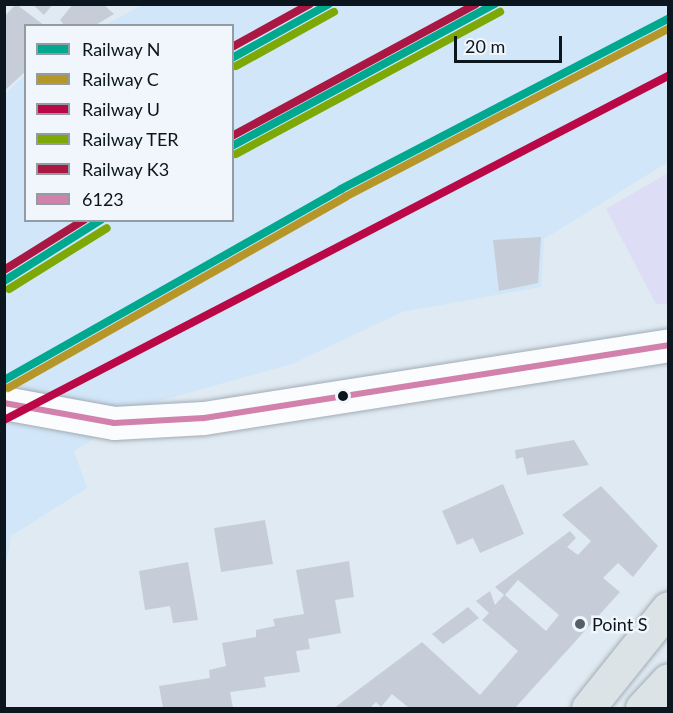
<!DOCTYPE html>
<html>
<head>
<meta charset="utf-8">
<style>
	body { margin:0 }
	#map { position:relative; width:673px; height:713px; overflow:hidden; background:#e0eaf3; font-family:Lato,sans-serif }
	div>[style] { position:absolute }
	.built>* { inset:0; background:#d1e6f8 }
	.green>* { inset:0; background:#deddf6 }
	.building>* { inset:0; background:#c6cdd8 }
	.roads { filter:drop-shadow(0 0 2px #a2acb4) drop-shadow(0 0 2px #a2acb4) }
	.tertiary>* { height:33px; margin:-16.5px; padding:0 16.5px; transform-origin:16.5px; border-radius:16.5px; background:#fafcfd }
	.primary>* { height:33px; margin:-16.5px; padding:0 16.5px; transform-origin:16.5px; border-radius:16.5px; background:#dbe3e7 }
	.bus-1>* { height:6px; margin:-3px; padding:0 3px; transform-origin:3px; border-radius:3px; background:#d181ab }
	.rail-1>* { height:8px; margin:-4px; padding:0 4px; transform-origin:4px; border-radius:4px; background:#00a88f }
	.rail-2>* { height:8px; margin:-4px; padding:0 4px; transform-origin:4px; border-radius:4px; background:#b69628 }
	.rail-3>* { height:8px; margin:-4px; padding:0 4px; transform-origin:4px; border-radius:4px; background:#b90845 }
	.rail-4>* { height:8px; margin:-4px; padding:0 4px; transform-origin:4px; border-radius:4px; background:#7da806 }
	.rail-5>* { height:8px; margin:-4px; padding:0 4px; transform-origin:4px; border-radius:4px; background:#aa1743 }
	.dots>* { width:16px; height:16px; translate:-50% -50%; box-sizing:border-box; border:3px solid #f0f6fb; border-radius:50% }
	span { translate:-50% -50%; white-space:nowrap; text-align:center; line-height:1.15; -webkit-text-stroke:5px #f0f6fb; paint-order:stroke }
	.poi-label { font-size:18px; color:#0b161f }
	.left { translate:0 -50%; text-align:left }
	.frame { position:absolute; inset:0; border:6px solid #0b161f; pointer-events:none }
	.legend { position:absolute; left:24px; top:24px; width:210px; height:198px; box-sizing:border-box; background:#f0f6fb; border:2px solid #949ca3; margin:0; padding:8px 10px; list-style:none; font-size:18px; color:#0b161f }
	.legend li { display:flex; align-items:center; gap:12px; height:30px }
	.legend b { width:30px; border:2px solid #949ca3 }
	.scale { position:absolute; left:454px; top:36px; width:108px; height:27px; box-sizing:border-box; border:3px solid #0b161f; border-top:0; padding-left:8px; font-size:18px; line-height:21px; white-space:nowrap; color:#0b161f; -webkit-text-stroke:4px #f0f6fb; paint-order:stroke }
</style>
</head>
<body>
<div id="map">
	<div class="built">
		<div style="clip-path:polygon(142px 5px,668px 5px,668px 162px,544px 239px,541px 287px,402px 312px,292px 364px,152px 403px,74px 451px,87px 488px,11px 536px,5px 570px,4px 95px,25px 75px,26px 220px,232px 220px,232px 26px,105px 25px)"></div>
	</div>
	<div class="green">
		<div style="clip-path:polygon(668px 173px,668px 304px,656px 304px,606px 209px)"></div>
	</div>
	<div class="building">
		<div style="clip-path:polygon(16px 4px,45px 26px,26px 26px,26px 71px,4px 91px,4px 17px)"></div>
		<div style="clip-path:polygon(32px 4px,53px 4px,44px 15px)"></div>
		<div style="clip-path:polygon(73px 4px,103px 4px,114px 14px,94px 26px,65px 26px,60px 20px)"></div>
		<div style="clip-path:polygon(541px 237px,538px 283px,499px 291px,493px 240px)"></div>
		<div style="clip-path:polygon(574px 440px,589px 465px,527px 475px,523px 457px,516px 459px,515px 450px)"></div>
		<div style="clip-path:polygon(503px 484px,524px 534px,480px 553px,473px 538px,457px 545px,442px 511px)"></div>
		<div style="clip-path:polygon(evenodd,601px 486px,658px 546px,633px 577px,618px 563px,603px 578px,620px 592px,515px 708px,409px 708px,392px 694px,381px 707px,376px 702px,370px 708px,334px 708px,422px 642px,480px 695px,518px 651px,482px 620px,489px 613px,476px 601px,490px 591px,495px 605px,504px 595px,495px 587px,570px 531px,576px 538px,567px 547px,578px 555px,591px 541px,562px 515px,601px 486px,518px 580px,559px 615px,546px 631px,505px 595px,518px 580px)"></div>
		<div style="clip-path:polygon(265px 520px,273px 564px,221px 572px,214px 528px)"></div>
		<div style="clip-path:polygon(349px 561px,354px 597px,335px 600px,341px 633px,308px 639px,310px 649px,296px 651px,300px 672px,264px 677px,266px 687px,230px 692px,233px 708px,163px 708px,159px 686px,210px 678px,209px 670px,226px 666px,222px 643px,256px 637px,256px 630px,275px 626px,273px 619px,304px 614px,296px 570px)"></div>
		<div style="clip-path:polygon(188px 562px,198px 620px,173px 623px,170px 606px,145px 610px,139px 571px)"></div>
		<div style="clip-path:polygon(468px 607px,479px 618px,443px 644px,432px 634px)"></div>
	</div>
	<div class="roads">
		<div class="tertiary">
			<div style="left:4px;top:403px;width:112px;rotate:10.3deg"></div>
			<div style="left:114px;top:423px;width:90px;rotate:-3.2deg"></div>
			<div style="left:204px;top:418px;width:470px;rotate:-8.9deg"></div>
		</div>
		<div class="primary">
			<div style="left:588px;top:708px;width:128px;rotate:-51.3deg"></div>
			<div style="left:642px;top:708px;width:38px;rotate:-47deg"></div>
		</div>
	</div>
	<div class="bus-1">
		<div style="left:4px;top:403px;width:112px;rotate:10.3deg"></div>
		<div style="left:114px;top:423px;width:90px;rotate:-3.2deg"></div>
		<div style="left:204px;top:418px;width:470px;rotate:-8.9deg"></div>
	</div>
	<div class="rail-1">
		<div style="left:232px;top:58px;width:111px;rotate:-29.1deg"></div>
		<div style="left:232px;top:146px;width:299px;rotate:-28.4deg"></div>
		<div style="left:4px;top:281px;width:115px;rotate:-32.2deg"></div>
		<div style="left:4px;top:380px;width:387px;rotate:-29.5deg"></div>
		<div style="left:341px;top:189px;width:369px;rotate:-27.5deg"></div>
	</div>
	<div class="rail-2">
		<div style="left:8px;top:388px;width:387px;rotate:-29.5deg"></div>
		<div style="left:345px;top:197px;width:364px;rotate:-27.5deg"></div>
	</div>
	<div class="rail-3">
		<div style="left:4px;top:420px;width:748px;rotate:-27.39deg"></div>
	</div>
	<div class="rail-4">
		<div style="left:236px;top:66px;width:112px;rotate:-28.9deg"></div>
		<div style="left:236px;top:154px;width:300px;rotate:-28.3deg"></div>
		<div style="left:9px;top:289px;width:115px;rotate:-31.9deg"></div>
	</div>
	<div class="rail-5">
		<div style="left:232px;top:47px;width:89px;rotate:-28.9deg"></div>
		<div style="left:232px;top:136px;width:277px;rotate:-28.4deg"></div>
		<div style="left:4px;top:270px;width:94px;rotate:-32deg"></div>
	</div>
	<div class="dots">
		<div style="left:343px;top:396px;background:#0b161f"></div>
		<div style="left:580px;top:624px;background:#566069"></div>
	</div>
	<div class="poi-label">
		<span class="left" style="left:592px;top:624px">Point S</span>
	</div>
	<div class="frame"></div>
	<ul class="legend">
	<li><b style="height:8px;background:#00a88f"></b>Railway N</li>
	<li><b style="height:8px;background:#b69628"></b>Railway C</li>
	<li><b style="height:8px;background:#b90845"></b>Railway U</li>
	<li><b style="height:8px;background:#7da806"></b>Railway TER</li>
	<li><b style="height:8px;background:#aa1743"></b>Railway K3</li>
	<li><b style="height:8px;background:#d181ab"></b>6123</li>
	</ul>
	<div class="scale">20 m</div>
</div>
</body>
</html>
